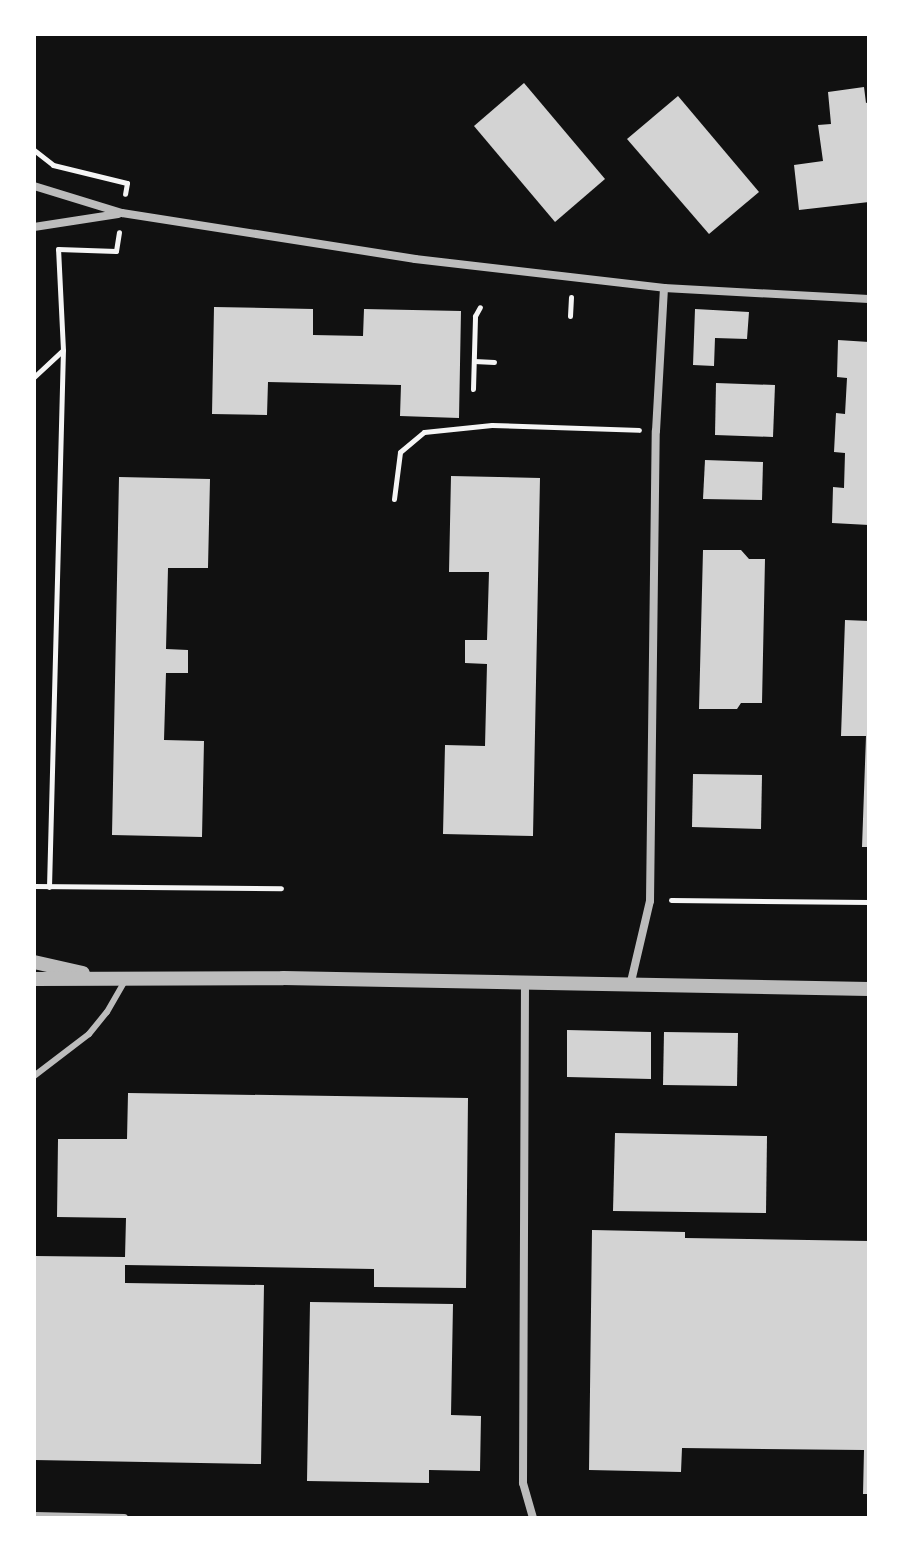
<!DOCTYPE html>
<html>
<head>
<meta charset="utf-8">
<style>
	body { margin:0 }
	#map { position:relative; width:903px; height:1552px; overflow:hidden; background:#111; font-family:Cabin,sans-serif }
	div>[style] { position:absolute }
	.building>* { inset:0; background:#d3d3d3 }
	.path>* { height:5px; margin:-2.5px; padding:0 2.5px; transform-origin:2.5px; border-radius:2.5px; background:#f5f5f5 }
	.service>* { height:6px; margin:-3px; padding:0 3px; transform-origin:3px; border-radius:3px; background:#bcbcbc }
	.minor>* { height:8px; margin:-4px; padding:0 4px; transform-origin:4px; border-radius:4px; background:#bcbcbc }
	.tertiary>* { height:14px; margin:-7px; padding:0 7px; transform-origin:7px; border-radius:7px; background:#bcbcbc }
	span { translate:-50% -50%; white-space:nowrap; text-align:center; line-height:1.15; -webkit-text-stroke:8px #fff; paint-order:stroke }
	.frame { position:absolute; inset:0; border:36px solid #fff; pointer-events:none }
</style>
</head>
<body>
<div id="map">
	<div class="building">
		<div style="clip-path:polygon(524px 83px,605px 179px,555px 222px,474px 126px)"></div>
		<div style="clip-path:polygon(864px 87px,866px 103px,869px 102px,869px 202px,799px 210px,794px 165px,823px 161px,818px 125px,831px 124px,828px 92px)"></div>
		<div style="clip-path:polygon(678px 96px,759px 192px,709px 234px,627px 139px)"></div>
		<div style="clip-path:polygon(214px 307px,313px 309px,313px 335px,363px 336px,364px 309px,461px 311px,459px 418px,400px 416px,401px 385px,268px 382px,267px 415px,212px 414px)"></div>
		<div style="clip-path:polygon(695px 309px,749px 312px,747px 339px,715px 338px,714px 366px,693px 365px)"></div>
		<div style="clip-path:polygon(838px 340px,869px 342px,869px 525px,832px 523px,833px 487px,844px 488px,845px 453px,834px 452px,836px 413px,845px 414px,847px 378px,837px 377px)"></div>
		<div style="clip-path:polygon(716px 383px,775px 385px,773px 437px,715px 435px)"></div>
		<div style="clip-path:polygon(705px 460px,763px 462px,762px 500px,703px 499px)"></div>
		<div style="clip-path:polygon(451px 476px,540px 478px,533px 836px,443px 834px,445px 745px,485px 746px,487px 664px,465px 663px,465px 640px,487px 640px,489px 572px,449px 572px)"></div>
		<div style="clip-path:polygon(119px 477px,210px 479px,208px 568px,168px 568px,166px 649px,188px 650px,188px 673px,166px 673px,164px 740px,204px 741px,202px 837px,112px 835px)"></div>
		<div style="clip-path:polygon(703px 550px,741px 550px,749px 559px,765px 559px,762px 703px,741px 703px,737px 709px,699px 709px)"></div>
		<div style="clip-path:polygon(845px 620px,869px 621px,869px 847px,862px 847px,866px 736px,841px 736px)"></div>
		<div style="clip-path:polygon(693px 774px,762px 775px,761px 829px,692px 827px)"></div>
		<div style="clip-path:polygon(567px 1030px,651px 1032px,651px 1079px,567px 1077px)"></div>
		<div style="clip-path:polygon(664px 1032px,738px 1033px,737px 1086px,663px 1085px)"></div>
		<div style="clip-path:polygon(128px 1093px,468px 1098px,466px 1288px,374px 1287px,374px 1269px,125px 1265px,125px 1283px,264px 1285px,261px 1464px,34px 1460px,34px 1256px,125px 1257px,126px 1218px,57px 1217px,58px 1139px,127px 1139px)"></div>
		<div style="clip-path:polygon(615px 1133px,767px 1136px,766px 1213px,613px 1211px)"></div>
		<div style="clip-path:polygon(592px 1230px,685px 1232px,685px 1238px,869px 1241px,869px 1494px,863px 1494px,864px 1450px,682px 1448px,681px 1472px,589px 1470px)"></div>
		<div style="clip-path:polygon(310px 1302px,453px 1304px,451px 1415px,481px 1416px,480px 1471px,429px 1470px,429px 1483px,307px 1481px)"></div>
	</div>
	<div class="path">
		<div style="left:34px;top:150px;width:24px;rotate:38deg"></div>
		<div style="left:53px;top:165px;width:76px;rotate:13.7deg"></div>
		<div style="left:127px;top:183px;width:11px;rotate:100deg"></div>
		<div style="left:570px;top:316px;width:19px;rotate:-87deg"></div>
		<div style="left:474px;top:361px;width:20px;rotate:3deg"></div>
		<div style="left:34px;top:377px;width:38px;rotate:-43deg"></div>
		<div style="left:473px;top:389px;width:73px;rotate:-88.4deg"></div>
		<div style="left:475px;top:316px;width:10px;rotate:-61deg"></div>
		<div style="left:394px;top:499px;width:47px;rotate:-82.7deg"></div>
		<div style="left:400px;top:452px;width:31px;rotate:-40deg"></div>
		<div style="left:424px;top:432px;width:68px;rotate:-5.9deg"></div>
		<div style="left:492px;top:425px;width:147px;rotate:1.9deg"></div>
		<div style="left:34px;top:886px;width:247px;rotate:0.5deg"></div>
		<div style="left:49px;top:887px;width:537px;rotate:-88.51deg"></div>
		<div style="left:63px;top:350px;width:101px;rotate:-92.8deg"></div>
		<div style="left:58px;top:249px;width:58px;rotate:2deg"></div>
		<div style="left:116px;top:251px;width:19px;rotate:-81deg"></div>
		<div style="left:671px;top:900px;width:198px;rotate:0.6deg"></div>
	</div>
	<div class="service">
		<div style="left:34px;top:1076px;width:69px;rotate:-37.4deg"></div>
		<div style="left:89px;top:1034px;width:28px;rotate:-51deg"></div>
		<div style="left:107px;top:1012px;width:38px;rotate:-60deg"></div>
	</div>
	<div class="minor">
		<div style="left:34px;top:186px;width:92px;rotate:17.1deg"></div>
		<div style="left:122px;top:213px;width:297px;rotate:8.9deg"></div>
		<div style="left:415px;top:259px;width:251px;rotate:6.6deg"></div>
		<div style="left:664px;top:288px;width:205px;rotate:3.1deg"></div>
		<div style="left:34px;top:227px;width:85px;rotate:-8.8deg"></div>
		<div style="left:525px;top:983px;width:500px;rotate:90.23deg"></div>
		<div style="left:523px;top:1483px;width:36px;rotate:74deg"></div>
		<div style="left:630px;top:986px;width:87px;rotate:-76.8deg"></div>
		<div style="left:650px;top:901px;width:470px;rotate:-89.3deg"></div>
		<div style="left:656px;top:431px;width:143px;rotate:-86.8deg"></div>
		<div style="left:34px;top:1516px;width:90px;rotate:1.3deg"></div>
	</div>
	<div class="tertiary">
		<div style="left:34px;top:962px;width:50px;rotate:12.7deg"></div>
		<div style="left:34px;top:979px;width:249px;rotate:-0.2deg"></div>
		<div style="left:283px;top:978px;width:586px;rotate:1.08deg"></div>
	</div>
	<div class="frame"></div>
</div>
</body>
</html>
